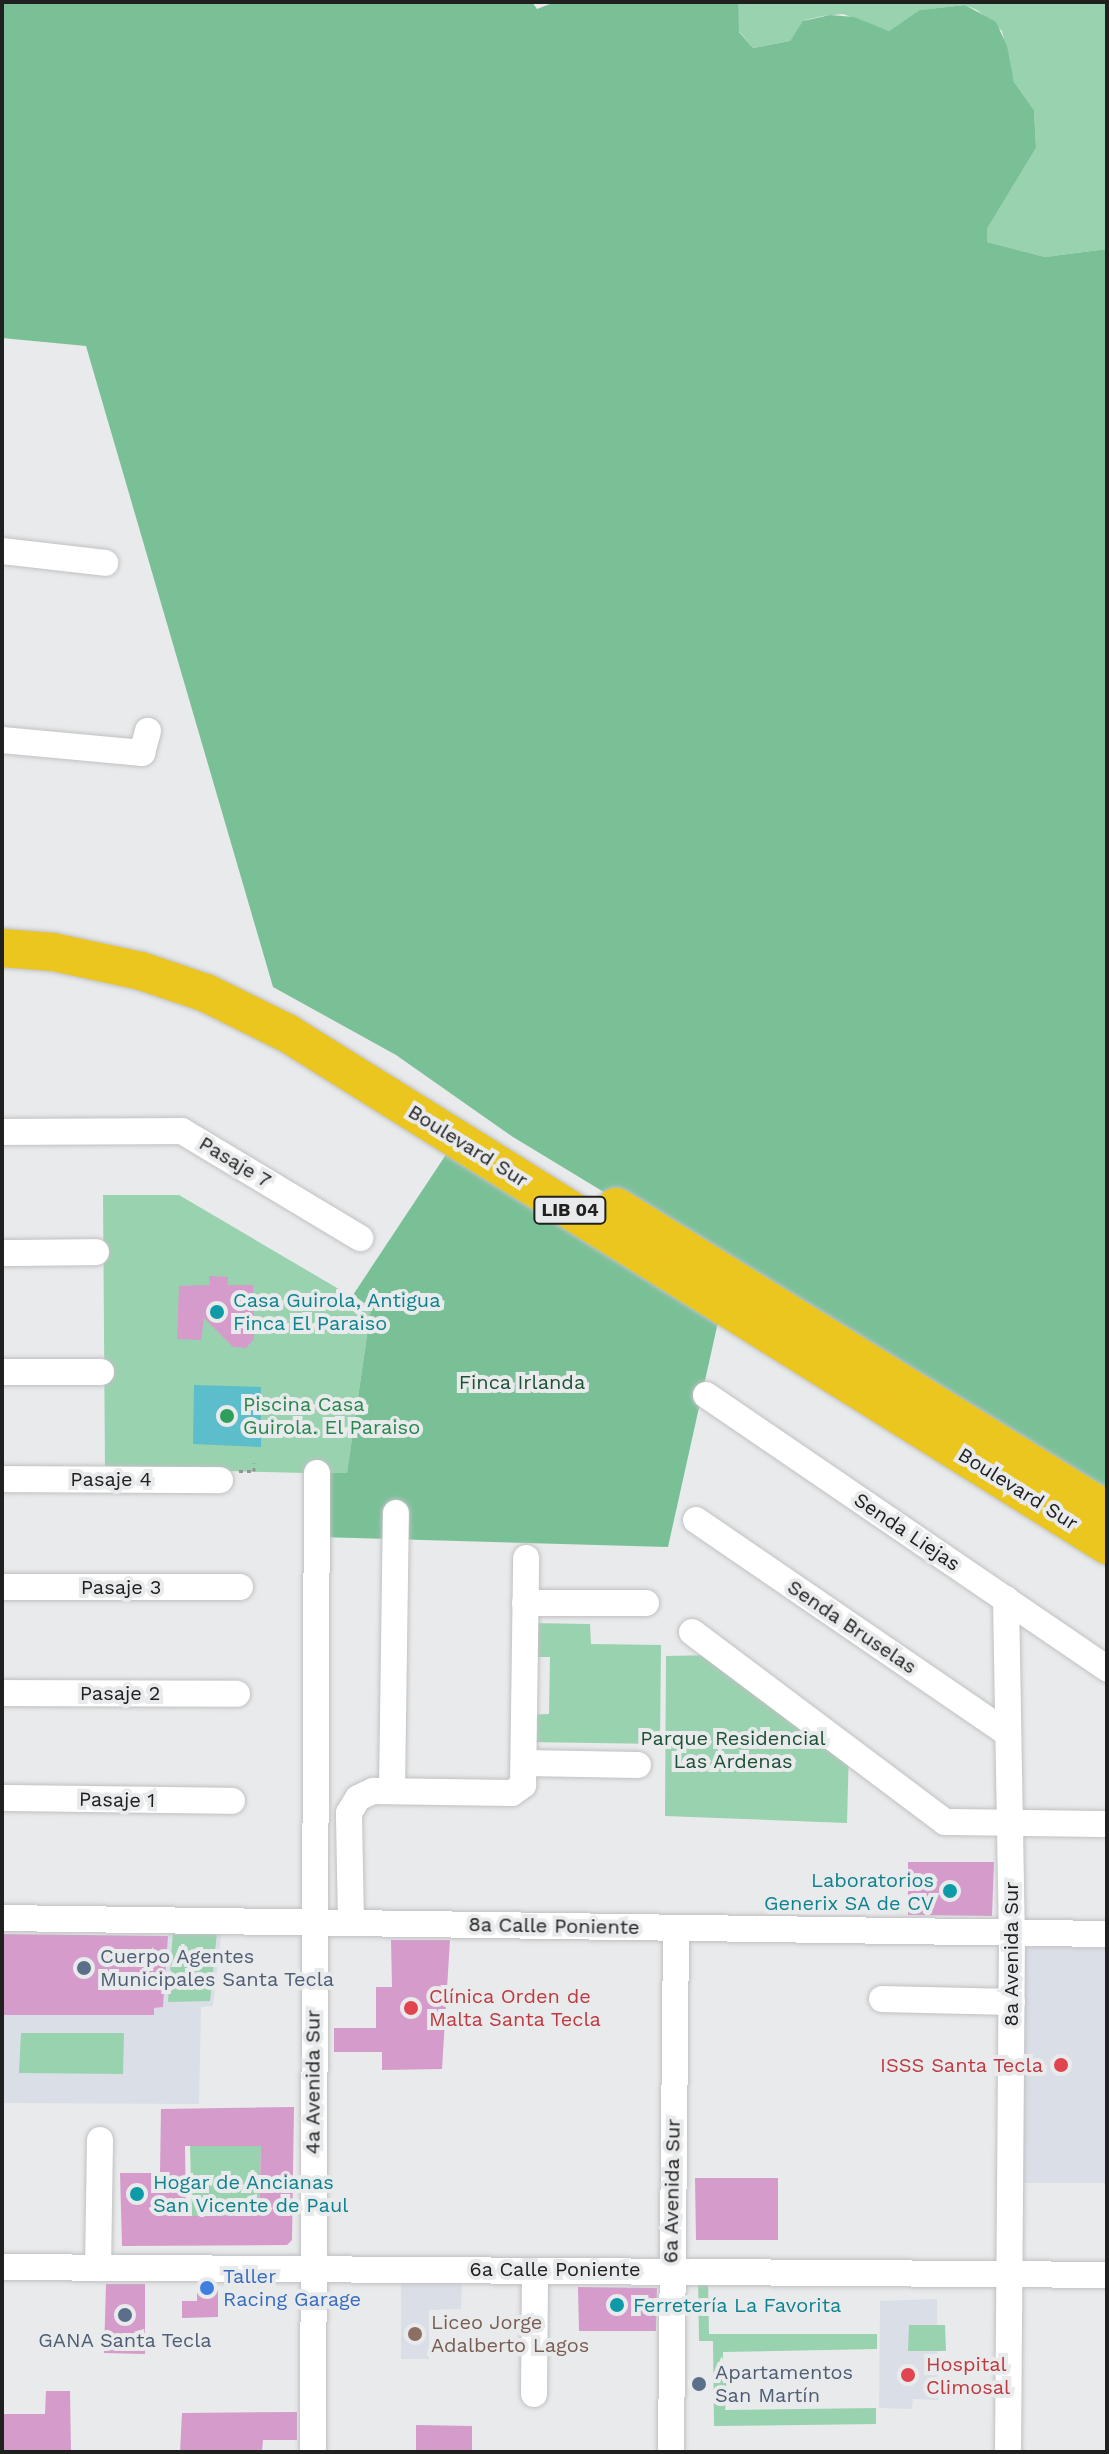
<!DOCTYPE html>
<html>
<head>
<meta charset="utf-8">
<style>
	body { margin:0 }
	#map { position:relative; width:1109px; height:2454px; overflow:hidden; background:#e9eaeb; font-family:"Work Sans",sans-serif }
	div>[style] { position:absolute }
	.built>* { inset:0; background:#dadfe7 }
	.green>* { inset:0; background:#99d2af }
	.forest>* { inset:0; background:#7ac097 }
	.water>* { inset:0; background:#5cbdcb }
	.building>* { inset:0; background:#d49bcb }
	.path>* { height:3px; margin-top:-1.5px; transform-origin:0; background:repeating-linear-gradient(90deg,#939495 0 4px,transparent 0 8px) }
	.roads { filter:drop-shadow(0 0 2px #c0c1c3) drop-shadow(0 0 2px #c0c1c3) }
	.minor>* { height:26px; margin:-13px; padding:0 13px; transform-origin:13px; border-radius:13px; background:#fff }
	.highway>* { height:38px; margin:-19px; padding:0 19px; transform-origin:19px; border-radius:19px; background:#ebc61e }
	.dots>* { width:22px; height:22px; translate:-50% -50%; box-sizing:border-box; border:4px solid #e9eaeb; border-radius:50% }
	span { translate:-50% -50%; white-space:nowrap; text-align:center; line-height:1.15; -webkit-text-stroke:8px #e9eaeb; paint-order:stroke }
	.shield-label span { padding:2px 6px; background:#e9eaeb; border:2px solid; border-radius:6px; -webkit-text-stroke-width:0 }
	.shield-label { font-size:18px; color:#202021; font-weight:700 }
	.street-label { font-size:20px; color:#202021 }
	.culture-label { font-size:20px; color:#0d838f }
	.left { translate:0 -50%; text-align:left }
	.right { translate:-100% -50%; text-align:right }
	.park-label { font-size:20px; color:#1c5135 }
	.leisure-label { font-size:20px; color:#27864d }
	.service-label { font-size:20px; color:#4e5e75 }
	.health-label { font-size:20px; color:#be3a42 }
	.shop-label { font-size:20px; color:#366cbe }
	.education-label { font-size:20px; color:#785e54 }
	.frame { position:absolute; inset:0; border:4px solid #202021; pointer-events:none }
</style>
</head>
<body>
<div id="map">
	<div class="built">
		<div style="clip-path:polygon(168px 1928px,222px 1929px,213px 2006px,201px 2007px,199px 2104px,2px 2103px,2px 2015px,154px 2015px,154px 2008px,163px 2007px)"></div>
		<div style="clip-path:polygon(1016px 1947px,1107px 1948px,1107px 2183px,1012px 2183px)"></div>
		<div style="clip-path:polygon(401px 2276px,462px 2276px,461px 2309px,429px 2310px,429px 2359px,401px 2359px)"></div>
		<div style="clip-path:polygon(937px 2299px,938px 2400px,913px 2399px,912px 2409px,879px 2408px,880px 2301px)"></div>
	</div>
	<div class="green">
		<div style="clip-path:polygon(738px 2px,1107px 2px,1107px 249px,1045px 257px,987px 242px,987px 229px,1036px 148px,1034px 110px,1014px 82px,1002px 31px,977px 10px,965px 5px,921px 10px,889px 31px,843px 14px,823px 16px,805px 20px,790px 41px,753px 48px,738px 30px)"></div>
		<div style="clip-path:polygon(103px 1195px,179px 1195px,371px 1308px,347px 1474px,105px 1468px)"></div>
		<div style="clip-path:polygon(529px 1623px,590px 1624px,591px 1644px,661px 1645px,660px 1744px,527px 1742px,527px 1715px,549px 1714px,550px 1657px,528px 1657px)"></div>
		<div style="clip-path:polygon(715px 1655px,849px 1747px,847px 1823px,665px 1816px,666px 1656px)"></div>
		<div style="clip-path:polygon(173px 1931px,217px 1932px,210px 2001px,168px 2002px)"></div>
		<div style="clip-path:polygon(21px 2033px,124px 2033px,123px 2074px,19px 2073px)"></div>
		<div style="clip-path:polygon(190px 2146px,261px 2146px,259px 2215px,192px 2216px)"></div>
		<div style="clip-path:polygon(698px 2275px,708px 2275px,709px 2334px,877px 2334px,877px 2349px,723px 2352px,723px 2368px,731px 2368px,725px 2410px,876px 2408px,876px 2424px,714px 2426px,713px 2341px,699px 2341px)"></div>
		<div style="clip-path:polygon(909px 2325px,945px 2325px,946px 2351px,908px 2351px)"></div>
	</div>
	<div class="forest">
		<div style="clip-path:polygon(2px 2px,532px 2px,537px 9px,555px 2px,738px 2px,739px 32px,753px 48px,790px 41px,803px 21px,830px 15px,854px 17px,889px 31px,920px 10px,965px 5px,996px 22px,1007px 46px,1014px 82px,1034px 110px,1036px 148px,987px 229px,987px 242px,1045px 257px,1107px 249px,1107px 1497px,513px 1137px,396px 1055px,273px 987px,86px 346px,2px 338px)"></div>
		<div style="clip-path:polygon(449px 1150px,720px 1313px,668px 1547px,320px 1537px,323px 1473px,347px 1473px,371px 1308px,353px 1295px)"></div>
	</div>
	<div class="water">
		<div style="clip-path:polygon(194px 1385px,261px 1387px,261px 1447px,193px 1444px)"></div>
	</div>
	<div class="building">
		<div style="clip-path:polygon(209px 1276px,228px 1277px,227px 1285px,253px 1285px,254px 1339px,246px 1348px,233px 1347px,204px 1318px,201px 1340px,177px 1339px,179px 1286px,210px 1285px)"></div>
		<div style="clip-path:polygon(908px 1862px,994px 1862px,992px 1916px,908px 1915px)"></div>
		<div style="clip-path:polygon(2px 1934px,168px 1936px,163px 2007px,154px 2008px,154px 2015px,2px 2015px)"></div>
		<div style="clip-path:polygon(391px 1940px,450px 1940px,442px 2069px,382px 2070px,382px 2052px,334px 2052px,334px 2028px,376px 2028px,376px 1987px,392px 1987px)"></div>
		<div style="clip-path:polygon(evenodd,294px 2107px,292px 2240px,287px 2245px,122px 2246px,120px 2173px,160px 2173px,161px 2109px,294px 2107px,185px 2146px,261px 2146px,259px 2215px,186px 2216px,185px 2146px)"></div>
		<div style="clip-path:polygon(695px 2178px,778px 2178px,778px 2240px,696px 2240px)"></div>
		<div style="clip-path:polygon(106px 2284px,145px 2284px,145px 2354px,104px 2353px)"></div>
		<div style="clip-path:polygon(197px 2284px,218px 2285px,218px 2317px,182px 2318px,182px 2301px,197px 2301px)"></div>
		<div style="clip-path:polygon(578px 2287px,657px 2288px,656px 2331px,579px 2331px)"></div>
		<div style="clip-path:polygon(46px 2391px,70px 2391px,71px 2452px,2px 2452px,2px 2414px,45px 2414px)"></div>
		<div style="clip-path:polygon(297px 2412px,297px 2440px,263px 2440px,262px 2452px,180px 2452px,182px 2413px)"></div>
		<div style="clip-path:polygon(416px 2425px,472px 2426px,472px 2452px,416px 2452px)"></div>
	</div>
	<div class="path">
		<div style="left:239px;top:1471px;width:15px"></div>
		<div style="left:254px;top:1471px;width:8px;rotate:-90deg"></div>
	</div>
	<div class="roads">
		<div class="minor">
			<div style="left:2px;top:551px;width:104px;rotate:6.6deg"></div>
			<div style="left:2px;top:740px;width:141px;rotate:5.3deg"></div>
			<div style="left:142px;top:753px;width:23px;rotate:-75deg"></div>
			<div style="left:2px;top:1132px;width:180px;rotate:-0.3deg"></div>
			<div style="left:182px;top:1131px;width:208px;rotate:31deg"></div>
			<div style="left:2px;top:1253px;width:94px;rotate:-0.6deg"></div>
			<div style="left:2px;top:1372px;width:99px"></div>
			<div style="left:706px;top:1395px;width:486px;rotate:34.3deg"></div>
			<div style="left:2px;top:1479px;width:218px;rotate:0.3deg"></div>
			<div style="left:696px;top:1520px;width:378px;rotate:34.4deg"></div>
			<div style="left:2px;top:1587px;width:238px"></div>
			<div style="left:1006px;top:1599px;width:334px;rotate:89deg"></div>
			<div style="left:1012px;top:1933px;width:519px;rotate:90.44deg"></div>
			<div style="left:525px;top:1603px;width:121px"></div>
			<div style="left:692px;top:1632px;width:316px;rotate:36.9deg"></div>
			<div style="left:945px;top:1822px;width:162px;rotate:0.7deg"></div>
			<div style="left:2px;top:1693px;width:235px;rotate:0.2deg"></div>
			<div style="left:524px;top:1763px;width:114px;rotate:1deg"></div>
			<div style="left:392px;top:1791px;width:278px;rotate:-89.2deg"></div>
			<div style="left:2px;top:1798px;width:230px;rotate:0.7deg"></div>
			<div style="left:2px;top:1918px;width:1105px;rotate:0.83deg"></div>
			<div style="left:351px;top:1921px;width:108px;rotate:-91.1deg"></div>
			<div style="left:349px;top:1813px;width:17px;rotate:-59deg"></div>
			<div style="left:358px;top:1798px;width:17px;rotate:-25deg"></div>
			<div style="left:373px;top:1791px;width:139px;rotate:0.8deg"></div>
			<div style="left:512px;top:1793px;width:14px;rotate:-36deg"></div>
			<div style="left:523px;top:1785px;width:227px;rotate:-89.2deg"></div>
			<div style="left:882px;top:1999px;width:130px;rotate:1.3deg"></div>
			<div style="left:2px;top:2267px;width:1105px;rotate:0.41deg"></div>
			<div style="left:98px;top:2268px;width:128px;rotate:-89.1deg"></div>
			<div style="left:534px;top:2394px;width:123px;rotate:-89.5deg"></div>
			<div style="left:313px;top:2452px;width:979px;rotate:-89.77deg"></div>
			<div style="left:671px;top:2452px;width:523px;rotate:-89.45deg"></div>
		</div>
		<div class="highway">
			<div style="left:2px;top:948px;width:51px;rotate:4.5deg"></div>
			<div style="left:53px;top:952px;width:90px;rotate:12.2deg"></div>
			<div style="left:141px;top:971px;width:69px;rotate:18.7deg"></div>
			<div style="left:206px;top:993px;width:90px;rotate:26.3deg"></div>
			<div style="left:287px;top:1033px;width:967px;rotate:31.98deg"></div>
			<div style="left:616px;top:1207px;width:577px;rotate:31.76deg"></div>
		</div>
	</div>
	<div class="dots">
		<div style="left:217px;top:1312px;background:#0f9aa8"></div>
		<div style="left:227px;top:1416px;background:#2e9e5b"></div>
		<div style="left:950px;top:1891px;background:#0f9aa8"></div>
		<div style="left:84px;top:1968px;background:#5c6f8a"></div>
		<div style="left:411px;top:2008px;background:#e0444e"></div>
		<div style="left:1061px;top:2065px;background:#e0444e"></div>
		<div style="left:137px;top:2194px;background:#0f9aa8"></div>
		<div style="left:207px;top:2288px;background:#3f7fe0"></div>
		<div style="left:617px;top:2305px;background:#0f9aa8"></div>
		<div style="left:125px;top:2315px;background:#5c6f8a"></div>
		<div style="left:415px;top:2334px;background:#8d6e63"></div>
		<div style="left:908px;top:2375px;background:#e0444e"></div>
		<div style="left:699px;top:2384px;background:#5c6f8a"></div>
	</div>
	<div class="shield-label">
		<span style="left:570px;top:1210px">LIB 04</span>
	</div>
	<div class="street-label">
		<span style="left:468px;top:1146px;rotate:32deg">Boulevard Sur</span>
		<span style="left:235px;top:1162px;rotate:31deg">Pasaje 7</span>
		<span style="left:111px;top:1479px">Pasaje 4</span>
		<span style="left:1018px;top:1489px;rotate:32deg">Boulevard Sur</span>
		<span style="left:907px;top:1532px;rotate:34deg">Senda Liejas</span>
		<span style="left:121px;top:1587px">Pasaje 3</span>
		<span style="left:852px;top:1627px;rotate:34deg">Senda Bruselas</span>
		<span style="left:120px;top:1693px">Pasaje 2</span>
		<span style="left:117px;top:1800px;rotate:1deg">Pasaje 1</span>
		<span style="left:554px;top:1926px;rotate:1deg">8a Calle Poniente</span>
		<span style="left:1011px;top:1954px;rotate:-90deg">8a Avenida Sur</span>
		<span style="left:313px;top:2082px;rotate:-90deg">4a Avenida Sur</span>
		<span style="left:672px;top:2191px;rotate:-89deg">6a Avenida Sur</span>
		<span style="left:555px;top:2269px">6a Calle Poniente</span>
	</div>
	<div class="culture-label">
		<span class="left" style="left:233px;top:1312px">Casa Guirola, Antigua<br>Finca El Paraiso</span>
		<span class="right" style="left:934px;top:1892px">Laboratorios<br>Generix SA de CV</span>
		<span class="left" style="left:153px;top:2194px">Hogar de Ancianas<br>San Vicente de Paul</span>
		<span class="left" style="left:633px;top:2305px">Ferretería La Favorita</span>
	</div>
	<div class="park-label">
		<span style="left:522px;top:1382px">Finca Irlanda</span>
		<span style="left:733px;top:1750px">Parque Residencial<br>Las Ardenas</span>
	</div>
	<div class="leisure-label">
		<span class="left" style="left:243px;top:1416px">Piscina Casa<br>Guirola. El Paraiso</span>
	</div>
	<div class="service-label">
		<span class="left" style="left:100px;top:1968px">Cuerpo Agentes<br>Municipales Santa Tecla</span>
		<span style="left:125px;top:2340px">GANA Santa Tecla</span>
		<span class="left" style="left:715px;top:2384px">Apartamentos<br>San Martín</span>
	</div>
	<div class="health-label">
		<span class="left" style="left:429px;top:2008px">Clínica Orden de<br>Malta Santa Tecla</span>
		<span class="right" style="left:1043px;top:2065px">ISSS Santa Tecla</span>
		<span class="left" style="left:926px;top:2376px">Hospital<br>Climosal</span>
	</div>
	<div class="shop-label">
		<span class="left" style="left:223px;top:2288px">Taller<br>Racing Garage</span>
	</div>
	<div class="education-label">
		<span class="left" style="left:431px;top:2334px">Liceo Jorge<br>Adalberto Lagos</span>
	</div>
	<div class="frame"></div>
</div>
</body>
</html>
